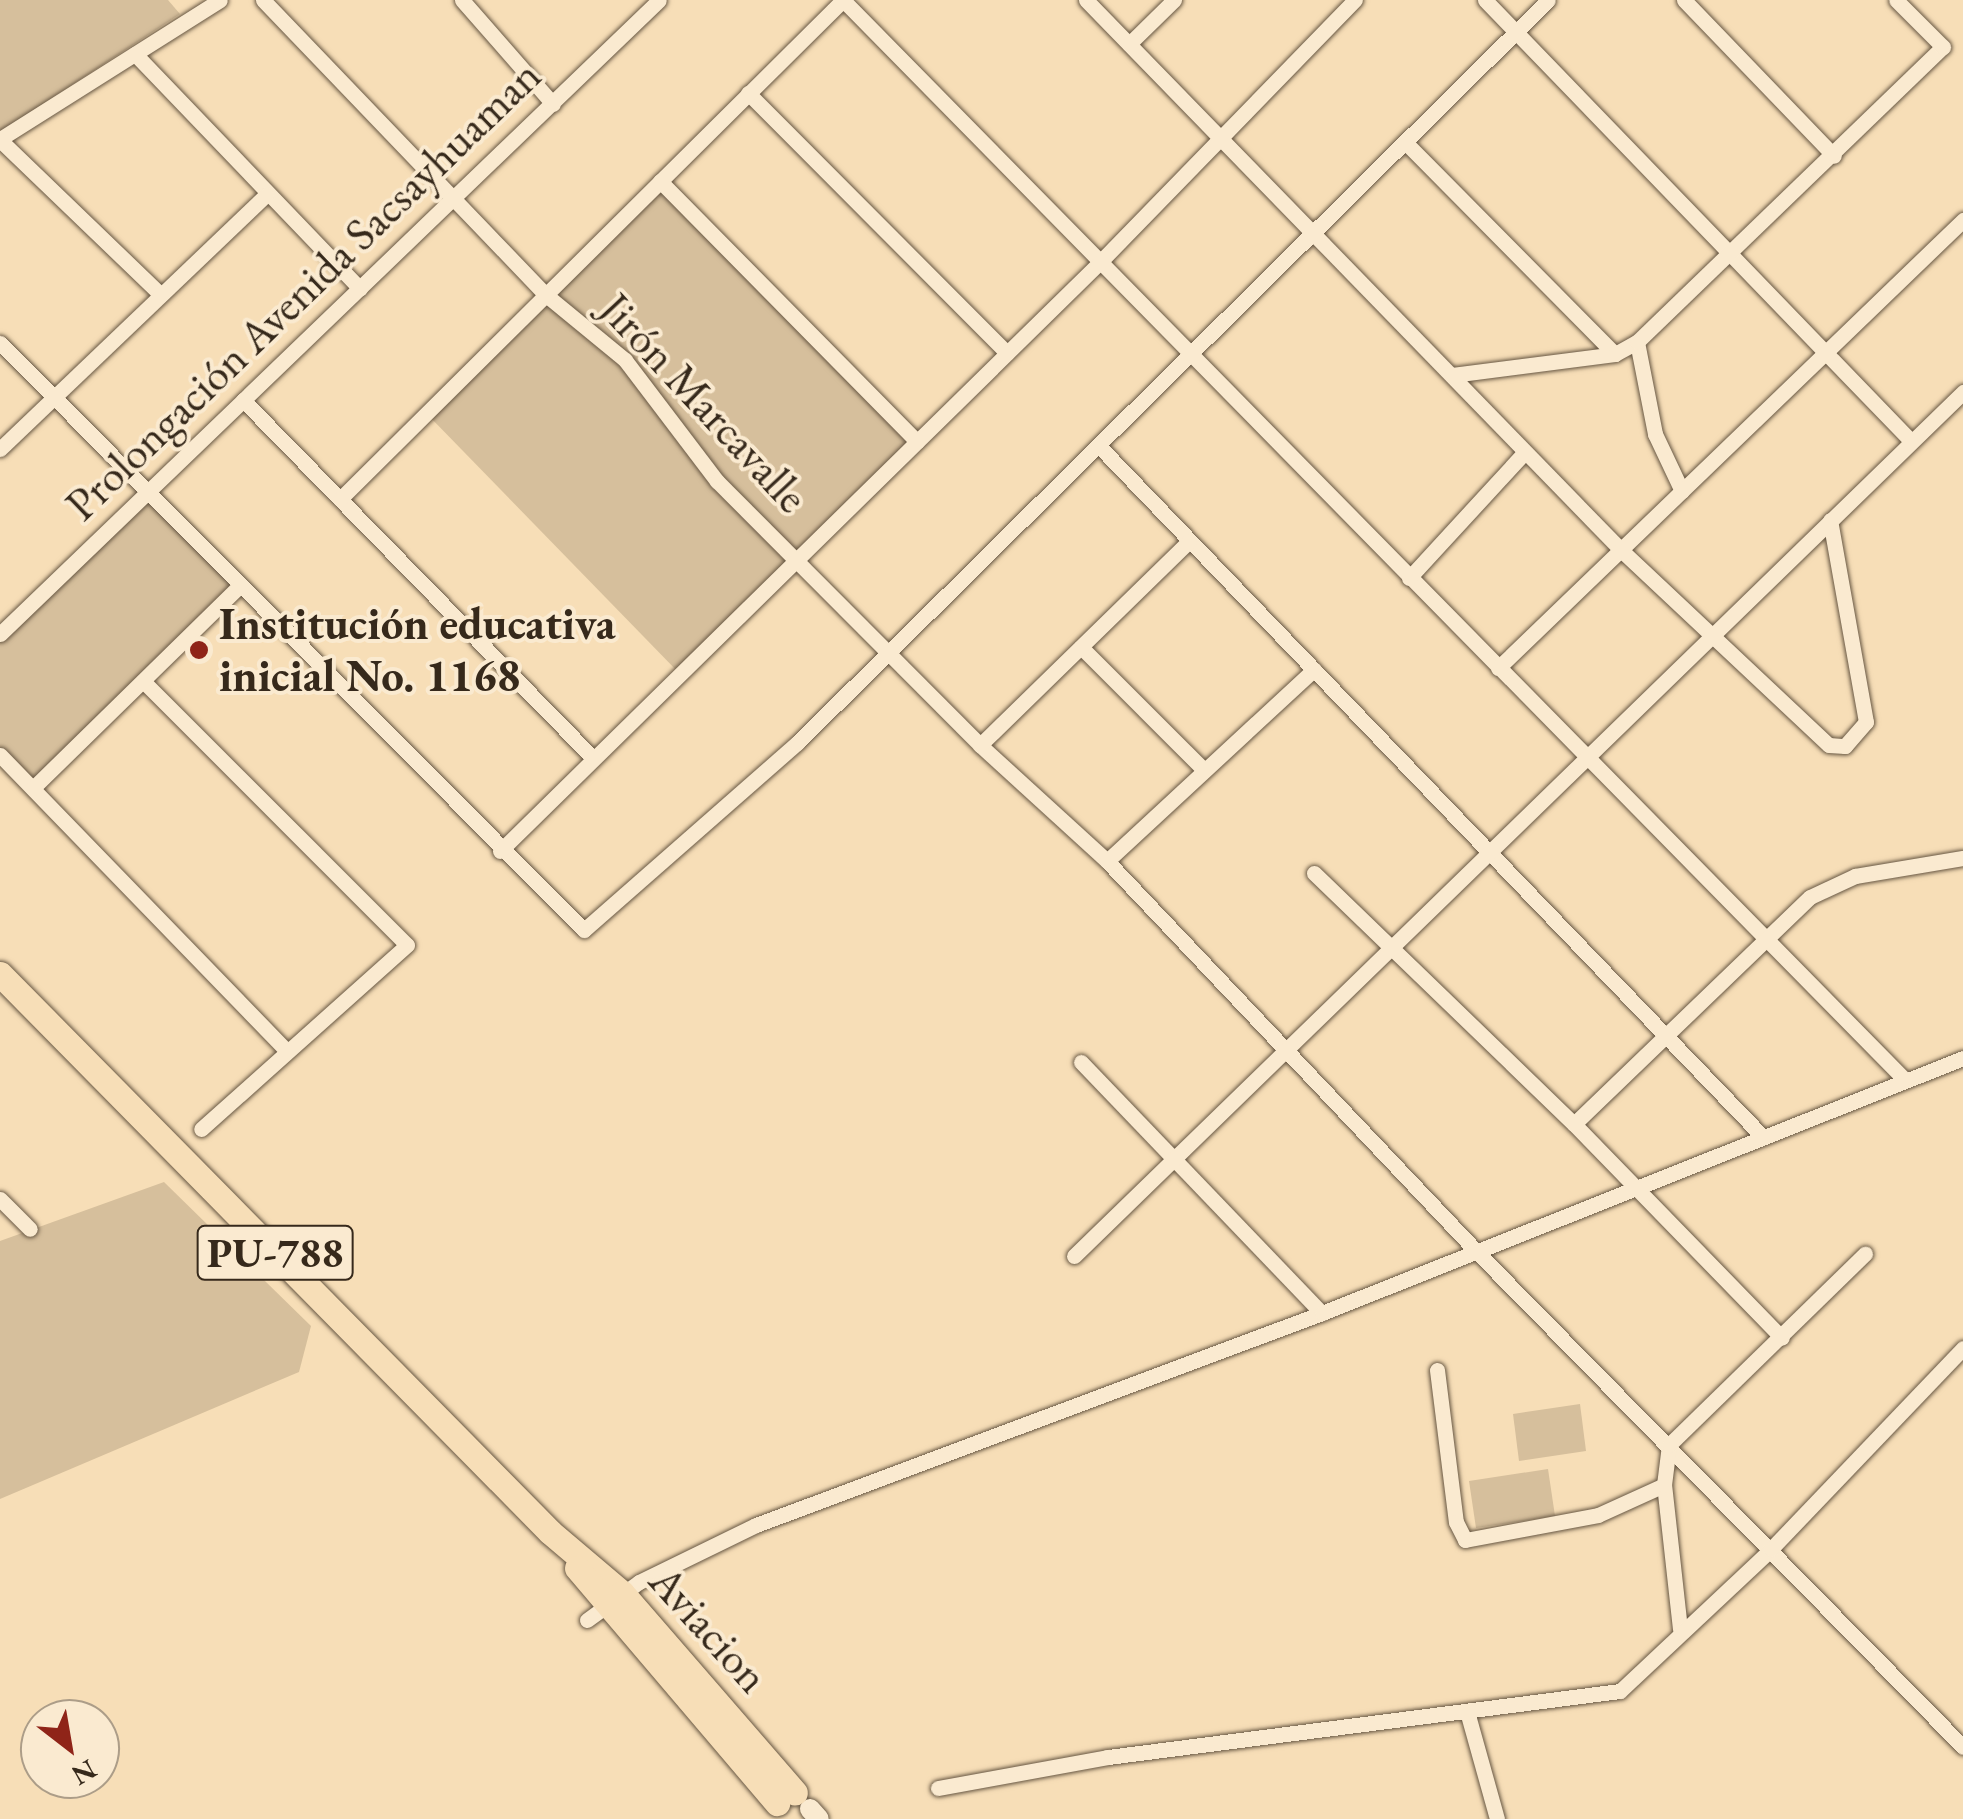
<!DOCTYPE html>
<html>
<head>
<meta charset="utf-8">
<style>
	body { margin:0 }
	#map { position:relative; width:1963px; height:1819px; overflow:hidden; background:#f7deb7; font-family:"EB Garamond",serif }
	div>[style] { position:absolute }
	.green>* { inset:0; background:#d6bf9c }
	.roads { filter:drop-shadow(0 0 2px #665642) drop-shadow(0 0 2px #665642) }
	.minor>* { height:15px; margin:-7.5px; padding:0 7.5px; transform-origin:7.5px; border-radius:7.5px; background:#faead0 }
	.tertiary>* { height:20px; margin:-10px; padding:0 10px; transform-origin:10px; border-radius:10px; background:#faead0 }
	.primary>* { height:25px; margin:-12.5px; padding:0 12.5px; transform-origin:12.5px; border-radius:12.5px; background:#f7deb7 }
	.dots>* { width:28px; height:28px; translate:-50% -50%; box-sizing:border-box; border:5px solid #faead0; border-radius:50% }
	span { translate:-50% -50%; white-space:nowrap; text-align:center; line-height:1.15; -webkit-text-stroke:8px #faead0; paint-order:stroke }
	.shield-label span { padding:2px 8px; background:#faead0; border:2px solid; border-radius:8px; -webkit-text-stroke-width:0 }
	.shield-label { font-size:42px; color:#36291b; font-weight:700 }
	.street-label { font-size:45px; color:#36291b }
	.poi-label { font-size:45px; color:#36291b; font-weight:700 }
	.left { translate:0 -50%; text-align:left }
	.north { position:absolute; left:20px; top:1699px; width:100px; height:100px; box-sizing:border-box; background:#faead0; border:2px solid #ac9d88; border-radius:50%; rotate:149deg; font-size:28px; font-weight:700; line-height:40px; text-align:center; color:#36291b }
	.north::after { content:''; display:block; margin:auto; width:35px; height:45px; background:#8f2418; clip-path:polygon(50% 0,100% 100%,50% 72%,0 100%) }
</style>
</head>
<body>
<div id="map">
	<div class="green">
		<div style="clip-path:polygon(0 0,168px 0,180px 14px,0 132px)"></div>
		<div style="clip-path:polygon(660px 181px,917px 442px,680px 674px,426px 413px)"></div>
		<div style="clip-path:polygon(147px 489px,240px 585px,33px 788px,0 755px,0 634px)"></div>
		<div style="clip-path:polygon(164px 1182px,311px 1326px,299px 1372px,0 1499px,0 1241px)"></div>
		<div style="clip-path:polygon(1580px 1404px,1586px 1451px,1519px 1461px,1513px 1414px)"></div>
		<div style="clip-path:polygon(1548px 1469px,1555px 1516px,1476px 1528px,1469px 1481px)"></div>
	</div>
	<div class="roads">
		<div class="minor">
			<div style="left:263px;top:0;width:409px;rotate:46.2deg"></div>
			<div style="left:546px;top:295px;width:102px;rotate:39.4deg"></div>
			<div style="left:625px;top:360px;width:152px;rotate:52.8deg"></div>
			<div style="left:717px;top:481px;width:373px;rotate:45.1deg"></div>
			<div style="left:980px;top:745px;width:172px;rotate:42.4deg"></div>
			<div style="left:1107px;top:861px;width:537px;rotate:46.58deg"></div>
			<div style="left:1476px;top:1251px;width:695px;rotate:45.52deg"></div>
			<div style="left:462px;top:0;width:138px;rotate:48.8deg"></div>
			<div style="left:1086px;top:0;width:767px;rotate:45.79deg"></div>
			<div style="left:1621px;top:550px;width:285px;rotate:43.2deg"></div>
			<div style="left:1829px;top:745px;width:16px;rotate:4deg"></div>
			<div style="left:1845px;top:746px;width:32px;rotate:-49deg"></div>
			<div style="left:1866px;top:722px;width:205px;rotate:-100.1deg"></div>
			<div style="left:1485px;top:0;width:612px;rotate:45.99deg"></div>
			<div style="left:1684px;top:0;width:216px;rotate:46.1deg"></div>
			<div style="left:1129px;top:44px;width:63px;rotate:-44.4deg"></div>
			<div style="left:135px;top:54px;width:325px;rotate:46.2deg"></div>
			<div style="left:748px;top:93px;width:367px;rotate:45.1deg"></div>
			<div style="left:0;top:139px;width:260px;rotate:-32.3deg"></div>
			<div style="left:0;top:140px;width:223px;rotate:43.9deg"></div>
			<div style="left:1406px;top:143px;width:297px;rotate:45.3deg"></div>
			<div style="left:660px;top:181px;width:366px;rotate:45.4deg"></div>
			<div style="left:1637px;top:342px;width:94px;rotate:78.9deg"></div>
			<div style="left:1655px;top:434px;width:63px;rotate:64.7deg"></div>
			<div style="left:0;top:343px;width:828px;rotate:45.15deg"></div>
			<div style="left:584px;top:930px;width:283px;rotate:-41.3deg"></div>
			<div style="left:797px;top:743px;width:1056px;rotate:-44.69deg"></div>
			<div style="left:1452px;top:375px;width:164px;rotate:-7.3deg"></div>
			<div style="left:1615px;top:354px;width:25px;rotate:-29deg"></div>
			<div style="left:1637px;top:342px;width:425px;rotate:-44deg"></div>
			<div style="left:1943px;top:47px;width:66px;rotate:-135deg"></div>
			<div style="left:243px;top:400px;width:501px;rotate:45.65deg"></div>
			<div style="left:1098px;top:445px;width:960px;rotate:46.14deg"></div>
			<div style="left:0;top:449px;width:368px;rotate:-43.7deg"></div>
			<div style="left:340px;top:499px;width:709px;rotate:-44.77deg"></div>
			<div style="left:843px;top:0;width:1512px;rotate:45.48deg"></div>
			<div style="left:1409px;top:578px;width:171px;rotate:-47.4deg"></div>
			<div style="left:0;top:634px;width:914px;rotate:-43.89deg"></div>
			<div style="left:1081px;top:647px;width:174px;rotate:45deg"></div>
			<div style="left:1498px;top:668px;width:646px;rotate:-43.93deg"></div>
			<div style="left:143px;top:681px;width:373px;rotate:45deg"></div>
			<div style="left:407px;top:945px;width:276px;rotate:138.2deg"></div>
			<div style="left:980px;top:745px;width:292px;rotate:-44.3deg"></div>
			<div style="left:0;top:755px;width:412px;rotate:45.9deg"></div>
			<div style="left:33px;top:788px;width:290px;rotate:-44.4deg"></div>
			<div style="left:500px;top:851px;width:839px;rotate:-44.47deg"></div>
			<div style="left:1099px;top:263px;width:367px;rotate:-45.8deg"></div>
			<div style="left:1107px;top:861px;width:282px;rotate:-42.8deg"></div>
			<div style="left:1314px;top:873px;width:361px;rotate:44deg"></div>
			<div style="left:1574px;top:1124px;width:298px;rotate:45.8deg"></div>
			<div style="left:1081px;top:1062px;width:348px;rotate:46.2deg"></div>
			<div style="left:1574px;top:1124px;width:327px;rotate:-43.9deg"></div>
			<div style="left:1810px;top:897px;width:50px;rotate:-25deg"></div>
			<div style="left:1855px;top:876px;width:109px;rotate:-9.5deg"></div>
			<div style="left:0;top:1199px;width:42px;rotate:45deg"></div>
			<div style="left:1074px;top:1256px;width:1240px;rotate:-44.18deg"></div>
			<div style="left:1437px;top:1370px;width:153px;rotate:82.9deg"></div>
			<div style="left:1456px;top:1522px;width:20px;rotate:63deg"></div>
			<div style="left:1465px;top:1540px;width:135px;rotate:-10.6deg"></div>
			<div style="left:1598px;top:1515px;width:72px;rotate:-24.4deg"></div>
			<div style="left:587px;top:1620px;width:64px;rotate:-36.2deg"></div>
			<div style="left:639px;top:1582px;width:130px;rotate:-26deg"></div>
			<div style="left:756px;top:1525px;width:604px;rotate:-20.53deg"></div>
			<div style="left:1322px;top:1313px;width:690px;rotate:-21.69deg"></div>
			<div style="left:1680px;top:1629px;width:145px;rotate:-96.3deg"></div>
			<div style="left:1664px;top:1485px;width:40px;rotate:-82.9deg"></div>
			<div style="left:1669px;top:1445px;width:274px;rotate:-44.3deg"></div>
			<div style="left:1468px;top:1715px;width:108px;rotate:74.4deg"></div>
			<div style="left:938px;top:1788px;width:173px;rotate:-10.3deg"></div>
			<div style="left:1108px;top:1757px;width:516px;rotate:-7.35deg"></div>
			<div style="left:1620px;top:1691px;width:207px;rotate:-43.2deg"></div>
			<div style="left:1771px;top:1549px;width:278px;rotate:-46.3deg"></div>
		</div>
		<div class="tertiary">
			<div style="left:810px;top:1809px;width:13px;rotate:48deg"></div>
		</div>
		<div class="primary">
			<div style="left:0;top:974px;width:783px;rotate:45.41deg"></div>
			<div style="left:550px;top:1532px;width:94px;rotate:40.3deg"></div>
			<div style="left:622px;top:1593px;width:264px;rotate:49.1deg"></div>
			<div style="left:577px;top:1568px;width:309px;rotate:49.6deg"></div>
		</div>
	</div>
	<div class="dots">
		<div style="left:199px;top:650px;background:#8f2418"></div>
	</div>
	<div class="shield-label">
		<span style="left:275px;top:1253px">PU-788</span>
	</div>
	<div class="street-label">
		<span style="left:303px;top:290px;rotate:-44deg">Prolongación Avenida Sacsayhuaman</span>
		<span style="left:704px;top:403px;rotate:47deg">Jirón Marcavalle</span>
		<span style="left:709px;top:1629px;rotate:48deg">Aviacion</span>
	</div>
	<div class="poi-label">
		<span class="left" style="left:219px;top:650px">Institución educativa<br>inicial No. 1168</span>
	</div>
	<div class="north">N</div>
</div>
</body>
</html>
